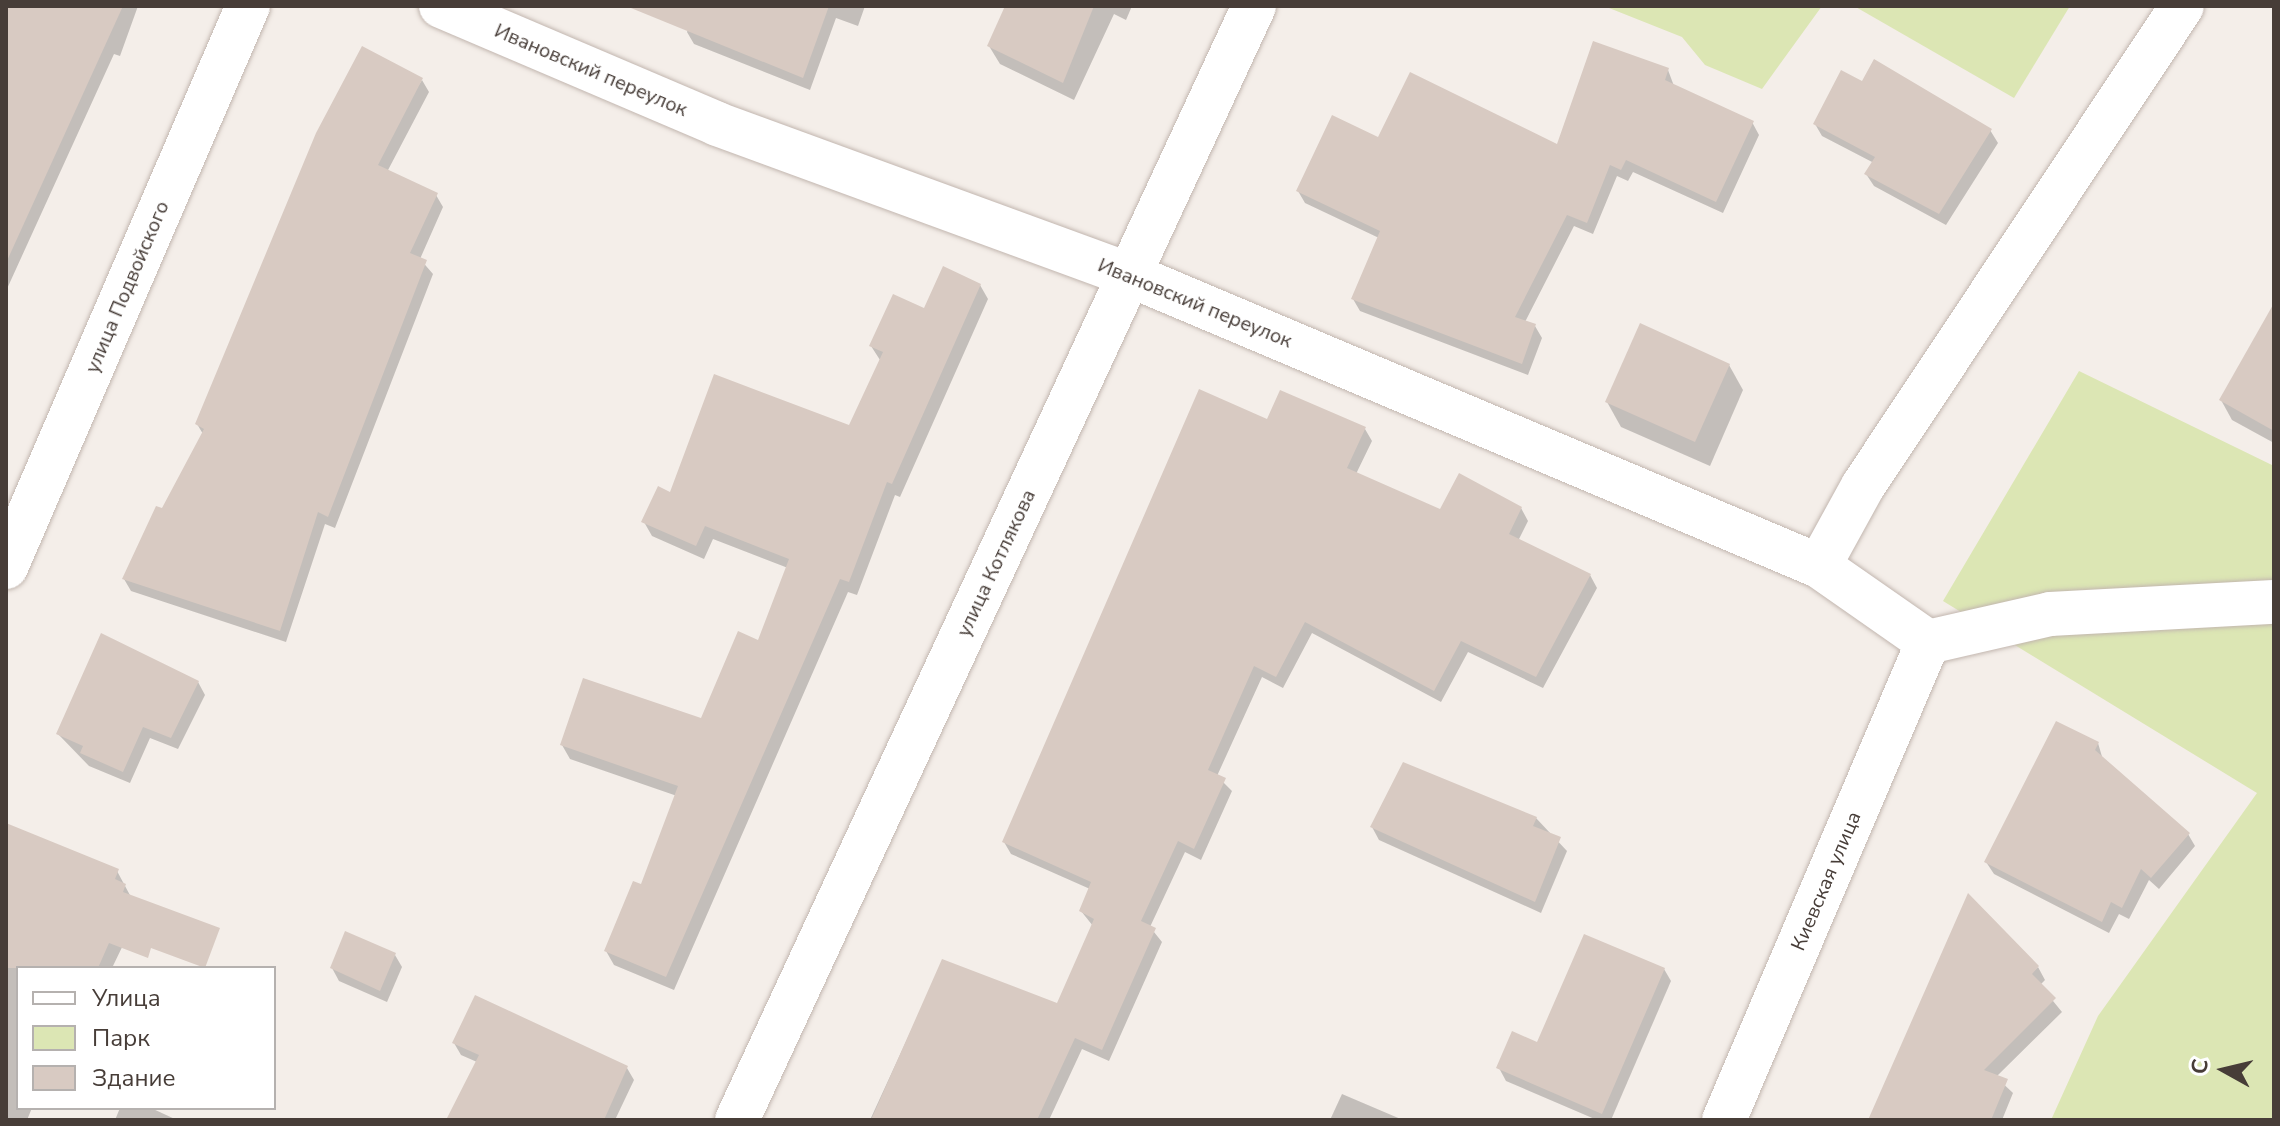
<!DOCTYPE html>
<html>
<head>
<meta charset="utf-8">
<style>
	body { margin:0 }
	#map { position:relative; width:2280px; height:1126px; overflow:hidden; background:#f4eee9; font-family:"Nunito Sans",sans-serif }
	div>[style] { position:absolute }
	.green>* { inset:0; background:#dce6b4 }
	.shadow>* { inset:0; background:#0003 }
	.building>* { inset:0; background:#d8cac2 }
	.roads { filter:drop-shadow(0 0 2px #c2b6af) drop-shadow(0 0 2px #c2b6af) }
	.minor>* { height:44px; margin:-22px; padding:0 22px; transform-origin:22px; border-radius:22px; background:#fff }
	span { translate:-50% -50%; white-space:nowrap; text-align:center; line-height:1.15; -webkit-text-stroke:6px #fff; paint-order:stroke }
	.street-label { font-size:20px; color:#473d38 }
	.frame { position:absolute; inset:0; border:8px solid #473d38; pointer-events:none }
	.legend { position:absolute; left:16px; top:966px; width:260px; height:144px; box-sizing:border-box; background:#fff; border:2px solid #b5b1af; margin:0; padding:10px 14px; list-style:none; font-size:24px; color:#473d38 }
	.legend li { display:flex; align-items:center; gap:16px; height:40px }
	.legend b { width:40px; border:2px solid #b5b1af }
	.north { position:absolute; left:2184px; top:1030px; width:80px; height:80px; -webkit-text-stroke:6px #fff; paint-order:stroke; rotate:278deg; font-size:22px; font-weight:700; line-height:32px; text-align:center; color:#473d38 }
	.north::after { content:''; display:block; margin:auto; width:28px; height:36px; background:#473d38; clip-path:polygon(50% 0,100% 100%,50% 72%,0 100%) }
</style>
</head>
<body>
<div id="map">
	<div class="green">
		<div style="clip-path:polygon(1604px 6px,1822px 6px,1762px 89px,1705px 65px,1682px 37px)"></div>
		<div style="clip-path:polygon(1854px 6px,2070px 6px,2014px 98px)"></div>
		<div style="clip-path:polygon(2079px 371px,2274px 466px,2274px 1120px,2051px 1120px,2098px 1016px,2257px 793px,1943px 601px)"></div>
	</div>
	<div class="shadow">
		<div style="clip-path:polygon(6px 6px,138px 6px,120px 56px,114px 54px,6px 291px)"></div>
		<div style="clip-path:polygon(696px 6px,865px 6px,858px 26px,836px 18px,810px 90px,694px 44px,687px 32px)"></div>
		<div style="clip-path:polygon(1008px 6px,1132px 6px,1126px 20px,1114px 14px,1074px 100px,1000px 64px,989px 46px)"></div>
		<div style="clip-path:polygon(1668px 70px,1674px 86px,1752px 122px,1759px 135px,1723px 213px,1633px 172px,1628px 181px,1617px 176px,1593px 234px,1574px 226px,1525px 322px,1535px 326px,1542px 338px,1528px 375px,1360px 311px,1353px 299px,1379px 238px,1305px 203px,1298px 191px,1378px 140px,1558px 147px)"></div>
		<div style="clip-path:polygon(422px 80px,429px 92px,387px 172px,436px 195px,443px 207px,420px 259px,433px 274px,335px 528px,325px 524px,286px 642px,131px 591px,124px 579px,203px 434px,197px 424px)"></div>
		<div style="clip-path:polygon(1815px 124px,1990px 130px,1998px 143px,1946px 225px,1874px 186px,1866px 174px,1874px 163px,1822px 136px)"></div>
		<div style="clip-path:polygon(980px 285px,988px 299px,900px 497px,895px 495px,857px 595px,848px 592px,674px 990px,614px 965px,606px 951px,642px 887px,677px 796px,570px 759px,562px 745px,702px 720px,759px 642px,788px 568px,713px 539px,704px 559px,652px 536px,644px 522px,671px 494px,850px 428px,880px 360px,871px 346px,925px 311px)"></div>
		<div style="clip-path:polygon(2274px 307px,2274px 443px,2232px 420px,2221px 400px)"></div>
		<div style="clip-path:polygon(1729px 365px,1743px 390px,1710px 466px,1621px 427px,1607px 402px)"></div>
		<div style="clip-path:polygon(1268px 422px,1365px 429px,1372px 441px,1356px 474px,1441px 512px,1521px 508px,1528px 521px,1518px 541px,1590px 575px,1597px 588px,1543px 688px,1468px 652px,1441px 702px,1312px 633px,1283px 688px,1262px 677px,1217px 776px,1232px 791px,1201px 860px,1185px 852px,1150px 927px,1162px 942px,1109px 1061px,1082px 1049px,1049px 1120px,870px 1120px,943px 961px,1058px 1006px,1093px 926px,1081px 911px,1090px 889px,1011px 854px,1004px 842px)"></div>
		<div style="clip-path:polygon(198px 682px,205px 695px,178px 749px,150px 738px,130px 783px,89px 766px,58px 734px)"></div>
		<div style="clip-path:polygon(2098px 743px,2103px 760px,2188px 834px,2195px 846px,2159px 889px,2149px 880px,2129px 919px,2119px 914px,2109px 933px,1994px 874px,1986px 862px)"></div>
		<div style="clip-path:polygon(1536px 818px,1567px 851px,1541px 913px,1379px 840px,1372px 827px)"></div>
		<div style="clip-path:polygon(6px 834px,117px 871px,139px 912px,112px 968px,18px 968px,18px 1108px,32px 1108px,27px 1120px,6px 1120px)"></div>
		<div style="clip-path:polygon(395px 955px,402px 967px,387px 1002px,339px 981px,332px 968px)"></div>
		<div style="clip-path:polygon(2038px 967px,2045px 980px,2040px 985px,2062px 1012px,1996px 1077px,2013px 1093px,2002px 1120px,1870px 1120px)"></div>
		<div style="clip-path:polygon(1664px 969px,1671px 981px,1611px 1120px,1597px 1120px,1506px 1081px,1499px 1068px)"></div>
		<div style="clip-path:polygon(454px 1043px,627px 1068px,634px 1080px,615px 1120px,448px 1120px,477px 1062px,461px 1055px)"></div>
		<div style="clip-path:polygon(1342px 1094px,1403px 1120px,1330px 1120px)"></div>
		<div style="clip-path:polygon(120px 1108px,151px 1108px,177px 1120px,115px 1120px)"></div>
	</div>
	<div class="building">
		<div style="clip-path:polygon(6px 6px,123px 6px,6px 263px)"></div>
		<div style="clip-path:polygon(626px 6px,829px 6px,803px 78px)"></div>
		<div style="clip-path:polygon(1005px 6px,1094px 6px,1063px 83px,987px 46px)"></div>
		<div style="clip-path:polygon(1593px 41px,1669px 68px,1665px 80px,1754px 121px,1716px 202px,1626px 160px,1621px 170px,1610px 165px,1587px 223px,1567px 215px,1515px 317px,1536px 324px,1522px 364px,1351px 299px,1380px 231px,1296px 191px,1332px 115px,1378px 137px,1410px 72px,1557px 144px)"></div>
		<div style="clip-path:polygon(362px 46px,423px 78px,378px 165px,438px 193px,410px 253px,427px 260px,328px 517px,318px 512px,280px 631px,122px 579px,156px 506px,162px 508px,204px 429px,195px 424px,316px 133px)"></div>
		<div style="clip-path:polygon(1874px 59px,1992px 129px,1939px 214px,1864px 174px,1875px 157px,1813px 124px,1841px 70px,1862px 81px)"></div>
		<div style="clip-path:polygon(943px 266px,981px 284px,892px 484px,887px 482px,849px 582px,840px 579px,666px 977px,604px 951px,633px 881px,641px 884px,678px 786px,560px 745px,583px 678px,701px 718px,738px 631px,758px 640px,789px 559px,705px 526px,696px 546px,641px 522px,658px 486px,670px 492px,714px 374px,849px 425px,883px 352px,869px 346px,893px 294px,924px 308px)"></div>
		<div style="clip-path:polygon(2274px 303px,2274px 431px,2219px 400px)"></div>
		<div style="clip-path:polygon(1640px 323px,1730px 364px,1695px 442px,1605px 402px)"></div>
		<div style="clip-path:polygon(1199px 389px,1267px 419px,1280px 390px,1366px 427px,1347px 468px,1440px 509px,1459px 473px,1522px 507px,1509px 534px,1591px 574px,1536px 677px,1461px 641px,1434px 691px,1305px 622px,1276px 677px,1254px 666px,1208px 770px,1226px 778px,1194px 849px,1178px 841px,1141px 921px,1156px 928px,1102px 1050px,1075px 1038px,1037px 1120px,871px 1120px,942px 959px,1057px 1003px,1094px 919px,1079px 911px,1091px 882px,1002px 842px)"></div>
		<div style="clip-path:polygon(101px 633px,199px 681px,171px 738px,143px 727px,123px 772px,80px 753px,83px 746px,56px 734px)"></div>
		<div style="clip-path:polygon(2056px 721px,2099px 742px,2095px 750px,2190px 833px,2151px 878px,2141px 869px,2122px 908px,2111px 902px,2102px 922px,1984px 862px)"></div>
		<div style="clip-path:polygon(1403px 762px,1537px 817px,1533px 826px,1561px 837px,1535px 902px,1370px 827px)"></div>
		<div style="clip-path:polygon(6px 823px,119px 869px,115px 879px,126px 884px,123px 892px,220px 928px,205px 968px,151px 948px,148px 958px,109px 943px,98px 968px,6px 968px)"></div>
		<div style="clip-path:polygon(1968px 893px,2039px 966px,2032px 974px,2056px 998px,1984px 1070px,2008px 1079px,1991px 1120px,1868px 1120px)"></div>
		<div style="clip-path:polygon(345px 931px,396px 953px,380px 991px,330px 968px)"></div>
		<div style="clip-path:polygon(1584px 934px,1665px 968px,1602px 1114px,1496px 1068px,1512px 1031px,1537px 1042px)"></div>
		<div style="clip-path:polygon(475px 995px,628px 1066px,604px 1120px,446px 1120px,479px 1055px,452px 1043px)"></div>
	</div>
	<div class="roads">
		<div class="minor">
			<div style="left:441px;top:6px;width:300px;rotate:23.1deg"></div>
			<div style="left:717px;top:124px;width:440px;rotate:20.1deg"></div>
			<div style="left:1130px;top:275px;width:748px;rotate:22.9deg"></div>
			<div style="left:1819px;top:566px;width:133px;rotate:34.9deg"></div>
			<div style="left:1819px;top:566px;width:91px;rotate:-61.2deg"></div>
			<div style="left:1863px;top:486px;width:576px;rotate:-56.39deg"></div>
			<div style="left:6px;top:567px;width:611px;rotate:-66.67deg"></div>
			<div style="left:1928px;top:642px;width:125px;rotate:-12.9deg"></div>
			<div style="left:2050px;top:614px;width:224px;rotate:-3.1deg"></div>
			<div style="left:737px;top:1120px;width:1228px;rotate:-65.1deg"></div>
			<div style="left:1724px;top:1120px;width:520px;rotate:-66.89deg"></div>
		</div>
	</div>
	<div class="street-label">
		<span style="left:591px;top:70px;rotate:23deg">Ивановский переулок</span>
		<span style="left:127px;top:287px;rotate:-67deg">улица Подвойского</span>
		<span style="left:1195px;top:303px;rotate:22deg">Ивановский переулок</span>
		<span style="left:996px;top:563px;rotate:-65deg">улица Котлякова</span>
		<span style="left:1826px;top:881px;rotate:-67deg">Киевская улица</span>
	</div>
	<div class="frame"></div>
	<ul class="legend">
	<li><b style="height:10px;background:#fff"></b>Улица</li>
	<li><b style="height:22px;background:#dce6b4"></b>Парк</li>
	<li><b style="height:22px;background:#d8cac2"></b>Здание</li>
	</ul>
	<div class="north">С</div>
</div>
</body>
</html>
